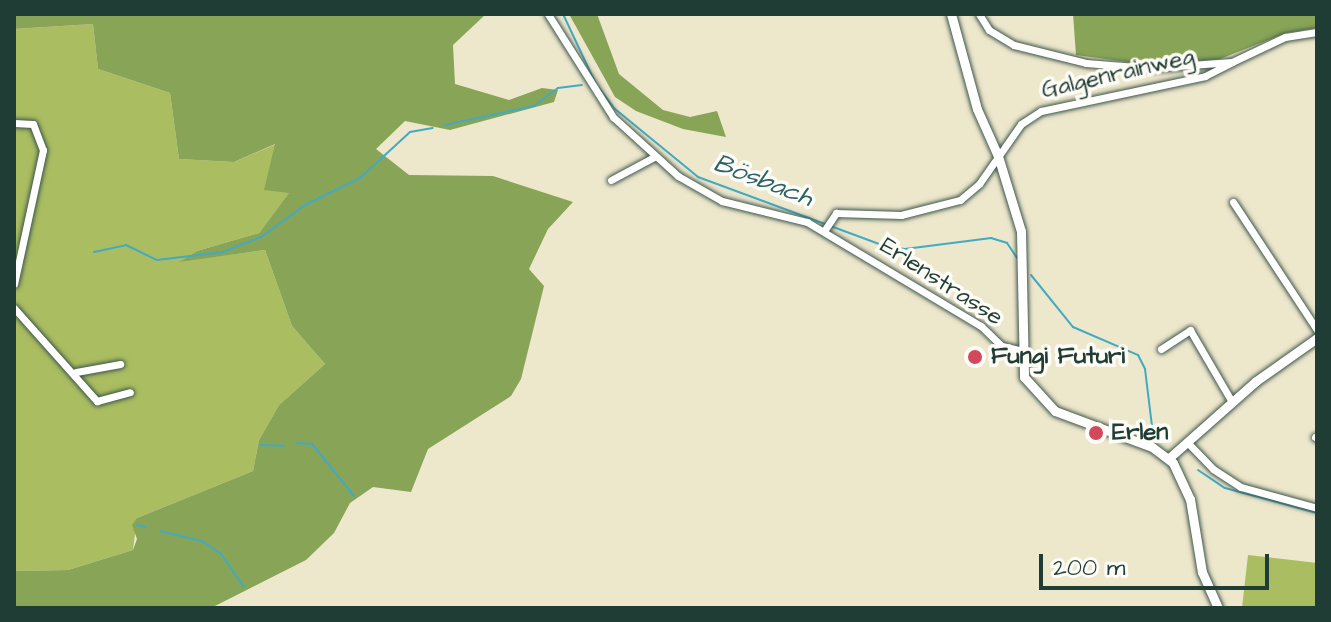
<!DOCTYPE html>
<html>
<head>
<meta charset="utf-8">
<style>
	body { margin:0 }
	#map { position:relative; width:1331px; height:622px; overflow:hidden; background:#ede7cc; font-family:"Architects Daughter",sans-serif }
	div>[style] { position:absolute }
	.green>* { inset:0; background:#abbd61 }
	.forest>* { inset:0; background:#88a457 }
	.stream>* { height:2px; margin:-1px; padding:0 1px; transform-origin:1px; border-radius:1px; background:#42aac2 }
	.roads { filter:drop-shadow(0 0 2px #3e564b) drop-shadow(0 0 2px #3e564b) }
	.minor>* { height:7px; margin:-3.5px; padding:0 3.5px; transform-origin:3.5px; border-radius:3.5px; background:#fff }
	.tertiary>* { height:9px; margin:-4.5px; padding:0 4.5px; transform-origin:4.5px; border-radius:4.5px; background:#fff }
	.dots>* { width:22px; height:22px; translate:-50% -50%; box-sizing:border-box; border:4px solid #fdfcf7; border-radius:50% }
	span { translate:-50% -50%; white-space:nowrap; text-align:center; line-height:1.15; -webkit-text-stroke:7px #fdfcf7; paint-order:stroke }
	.street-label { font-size:24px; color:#1f3d34 }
	.poi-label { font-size:24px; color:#1f3d34; font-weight:700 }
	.left { translate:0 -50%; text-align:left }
	.water-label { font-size:26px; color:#2b6366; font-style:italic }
	.frame { position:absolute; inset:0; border:16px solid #1f3d34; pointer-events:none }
	.scale { position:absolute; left:1039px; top:554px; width:230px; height:36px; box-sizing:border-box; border:4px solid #1f3d34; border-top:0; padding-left:10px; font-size:24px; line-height:28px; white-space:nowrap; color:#1f3d34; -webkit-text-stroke:6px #fdfcf7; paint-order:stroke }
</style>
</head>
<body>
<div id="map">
	<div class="green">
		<div style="clip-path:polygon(93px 24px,98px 69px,170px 93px,179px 159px,234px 162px,276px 144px,290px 192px,259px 233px,197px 251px,181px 261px,265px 250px,292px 326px,325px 364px,279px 405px,259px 440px,253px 471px,137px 518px,133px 550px,68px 570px,14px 571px,14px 29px)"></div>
		<div style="clip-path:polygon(1248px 555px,1317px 563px,1317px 608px,1242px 608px)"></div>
	</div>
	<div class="forest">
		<div style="clip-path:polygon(14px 14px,486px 14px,453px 45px,455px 84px,509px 100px,542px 88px,558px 90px,554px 102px,450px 130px,405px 121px,376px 149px,409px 175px,493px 176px,573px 202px,548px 229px,529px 269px,544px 286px,521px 379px,511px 396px,428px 449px,411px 492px,373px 487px,350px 503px,334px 533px,306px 560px,211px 608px,14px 608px,14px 571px,68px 570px,133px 550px,137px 539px,132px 525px,137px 518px,253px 471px,259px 440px,279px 405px,325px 364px,292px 326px,265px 250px,179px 262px,197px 251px,259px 233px,289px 193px,264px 190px,275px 144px,234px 162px,179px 159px,170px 93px,98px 69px,93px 24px,14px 29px)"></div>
		<div style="clip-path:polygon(569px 14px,597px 14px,619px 74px,663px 110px,690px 117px,717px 111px,726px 137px,683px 129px,636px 111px,615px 97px)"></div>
		<div style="clip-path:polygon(1073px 14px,1317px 14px,1317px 28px,1286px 33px,1220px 59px,1150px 65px,1076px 55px)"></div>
	</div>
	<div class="stream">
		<div style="left:563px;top:14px;width:77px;rotate:64.8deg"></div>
		<div style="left:596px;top:84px;width:31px;rotate:53deg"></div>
		<div style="left:615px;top:109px;width:107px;rotate:39.3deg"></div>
		<div style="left:698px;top:177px;width:196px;rotate:20.3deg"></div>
		<div style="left:882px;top:245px;width:23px;rotate:10deg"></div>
		<div style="left:905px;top:249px;width:87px;rotate:-7.3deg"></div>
		<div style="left:991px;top:238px;width:17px;rotate:17deg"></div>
		<div style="left:1007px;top:243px;width:18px;rotate:56deg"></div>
		<div style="left:445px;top:125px;width:91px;rotate:-12.1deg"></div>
		<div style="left:534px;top:106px;width:30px;rotate:-37deg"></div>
		<div style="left:558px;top:88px;width:24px;rotate:-7deg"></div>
		<div style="left:94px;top:252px;width:33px;rotate:-12deg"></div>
		<div style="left:126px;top:245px;width:34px;rotate:26deg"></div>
		<div style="left:157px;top:260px;width:66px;rotate:-6.9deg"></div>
		<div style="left:223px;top:252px;width:41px;rotate:-21.5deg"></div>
		<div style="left:261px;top:237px;width:54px;rotate:-36deg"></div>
		<div style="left:305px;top:205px;width:61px;rotate:-26.1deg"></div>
		<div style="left:360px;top:178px;width:68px;rotate:-42.6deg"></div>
		<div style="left:410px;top:132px;width:23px;rotate:-10deg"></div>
		<div style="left:1031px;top:275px;width:67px;rotate:51.1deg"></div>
		<div style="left:1073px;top:327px;width:71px;rotate:23.3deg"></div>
		<div style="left:1138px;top:355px;width:16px;rotate:63deg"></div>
		<div style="left:1145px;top:369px;width:57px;rotate:83deg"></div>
		<div style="left:1152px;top:426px;width:17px;rotate:62deg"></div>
		<div style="left:297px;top:443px;width:15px;rotate:4deg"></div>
		<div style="left:312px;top:444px;width:67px;rotate:51.1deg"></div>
		<div style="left:260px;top:445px;width:24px;rotate:2deg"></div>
		<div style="left:1198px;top:470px;width:32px;rotate:34deg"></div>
		<div style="left:1225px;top:488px;width:95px;rotate:15.2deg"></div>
		<div style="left:137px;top:525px;width:9px;rotate:13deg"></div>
		<div style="left:160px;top:531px;width:43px;rotate:13.4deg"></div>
		<div style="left:202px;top:541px;width:23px;rotate:34deg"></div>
		<div style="left:221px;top:554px;width:40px;rotate:55.1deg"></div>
	</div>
	<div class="roads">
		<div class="minor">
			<div style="left:548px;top:14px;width:122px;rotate:57.7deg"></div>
			<div style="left:613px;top:117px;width:88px;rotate:42.2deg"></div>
			<div style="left:678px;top:176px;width:51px;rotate:29.6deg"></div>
			<div style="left:722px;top:201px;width:88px;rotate:13.9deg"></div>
			<div style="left:807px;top:222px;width:203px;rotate:30.9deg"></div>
			<div style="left:981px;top:326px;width:29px;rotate:44deg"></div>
			<div style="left:1002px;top:346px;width:18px;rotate:13deg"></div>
			<div style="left:979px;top:14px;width:19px;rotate:58deg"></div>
			<div style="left:989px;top:30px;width:29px;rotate:31deg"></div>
			<div style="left:1014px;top:45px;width:74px;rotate:14deg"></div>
			<div style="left:1086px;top:63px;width:63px;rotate:4.5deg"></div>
			<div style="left:1149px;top:68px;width:83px;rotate:-4.1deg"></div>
			<div style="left:1232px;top:62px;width:59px;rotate:-25.3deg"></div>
			<div style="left:1285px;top:37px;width:32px;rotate:-9deg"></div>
			<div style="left:14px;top:123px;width:19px;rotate:3deg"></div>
			<div style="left:33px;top:124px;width:28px;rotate:69deg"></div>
			<div style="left:43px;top:150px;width:137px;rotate:102.2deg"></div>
			<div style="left:611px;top:180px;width:49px;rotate:-28.1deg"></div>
			<div style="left:1233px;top:202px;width:153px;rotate:56.7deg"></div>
			<div style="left:824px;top:231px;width:22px;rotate:-56deg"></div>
			<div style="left:836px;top:213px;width:65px;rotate:1.8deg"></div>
			<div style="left:901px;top:215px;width:61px;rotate:-14.3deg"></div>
			<div style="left:960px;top:200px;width:25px;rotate:-40deg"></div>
			<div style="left:979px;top:184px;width:73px;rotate:-55deg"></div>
			<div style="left:1021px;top:124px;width:24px;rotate:-33deg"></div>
			<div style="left:1041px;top:111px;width:168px;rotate:-12deg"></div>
			<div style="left:1205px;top:76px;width:30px;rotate:-27deg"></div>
			<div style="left:14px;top:308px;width:125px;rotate:48.3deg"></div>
			<div style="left:97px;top:401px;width:34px;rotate:-15deg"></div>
			<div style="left:1161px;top:349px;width:35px;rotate:-33deg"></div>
			<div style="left:1190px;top:330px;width:83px;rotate:59.7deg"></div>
			<div style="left:76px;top:372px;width:45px;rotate:-10.3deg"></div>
			<div style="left:1315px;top:437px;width:2px;rotate:27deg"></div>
			<div style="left:1188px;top:443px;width:36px;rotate:46deg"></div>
			<div style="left:1213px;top:469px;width:33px;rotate:33deg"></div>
			<div style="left:1241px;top:487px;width:79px;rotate:15.4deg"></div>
		</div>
		<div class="tertiary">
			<div style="left:951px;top:14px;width:98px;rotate:74.7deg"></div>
			<div style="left:977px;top:109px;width:51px;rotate:65.9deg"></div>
			<div style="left:998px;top:156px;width:78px;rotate:73deg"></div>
			<div style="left:1021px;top:231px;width:146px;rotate:88.8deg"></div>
			<div style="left:1024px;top:377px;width:46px;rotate:47.6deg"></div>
			<div style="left:1055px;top:411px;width:103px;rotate:20.4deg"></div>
			<div style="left:1152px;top:447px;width:26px;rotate:37deg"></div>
			<div style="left:1173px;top:463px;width:40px;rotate:65deg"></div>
			<div style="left:1190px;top:499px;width:74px;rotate:80.7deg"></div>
			<div style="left:1202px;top:572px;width:39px;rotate:66deg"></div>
			<div style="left:1169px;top:458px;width:116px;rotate:-41.5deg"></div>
			<div style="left:1256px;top:381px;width:75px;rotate:-35.2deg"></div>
		</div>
	</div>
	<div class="dots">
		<div style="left:975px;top:357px;background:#d1495b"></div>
		<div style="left:1096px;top:433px;background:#d1495b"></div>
	</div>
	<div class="street-label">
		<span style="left:1118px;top:74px;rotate:-13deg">Galgenrainweg</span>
		<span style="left:941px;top:282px;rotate:33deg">Erlenstrasse</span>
	</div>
	<div class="poi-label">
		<span class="left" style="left:991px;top:357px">Fungi Futuri</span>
		<span class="left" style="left:1112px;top:433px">Erlen</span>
	</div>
	<div class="water-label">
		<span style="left:763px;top:181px;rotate:21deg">Bösbach</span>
	</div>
	<div class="frame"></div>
	<div class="scale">200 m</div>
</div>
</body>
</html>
